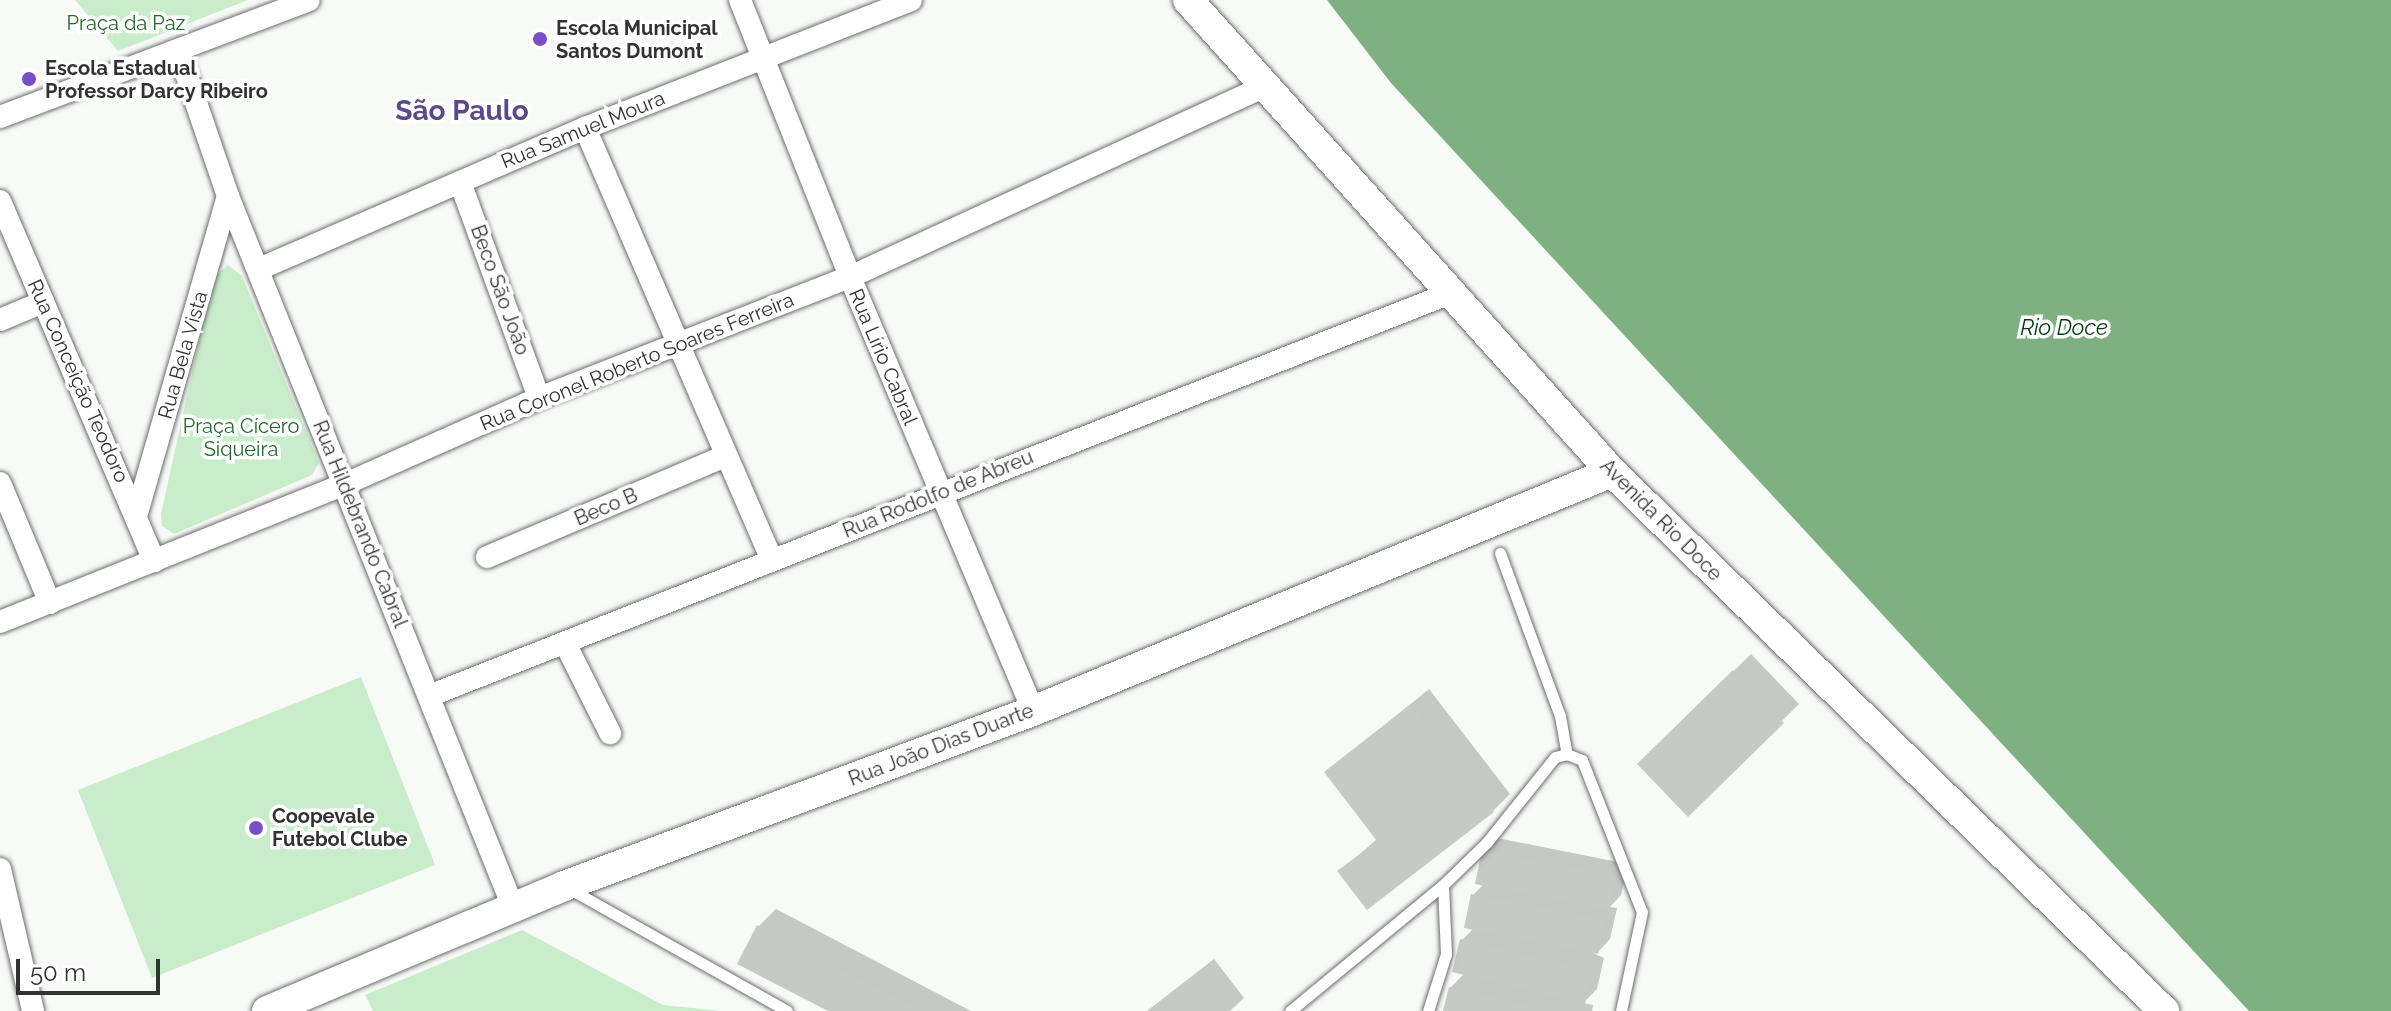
<!DOCTYPE html>
<html>
<head>
<meta charset="utf-8">
<style>
	body { margin:0 }
	#map { position:relative; width:2391px; height:1011px; overflow:hidden; background:#f7faf7; font-family:Raleway,sans-serif }
	div>[style] { position:absolute }
	.green>* { inset:0; background:#c9ecca }
	.water>* { inset:0; background:#7fb081 }
	.shadow>* { inset:0; background:#0003 }
	.building>* { inset:0; background:#c6c9c6 }
	.roads { filter:drop-shadow(0 0 2px #6c6f6c) drop-shadow(0 0 2px #6c6f6c) }
	.lane>* { height:11px; margin:-5.5px; padding:0 5.5px; transform-origin:5.5px; border-radius:5.5px; background:#fff }
	.street>* { height:22px; margin:-11px; padding:0 11px; transform-origin:11px; border-radius:11px; background:#fff }
	.secondary>* { height:30px; margin:-15px; padding:0 15px; transform-origin:15px; border-radius:15px; background:#fff }
	.dots>* { width:22px; height:22px; translate:-50% -50%; box-sizing:border-box; border:4px solid #fff; border-radius:50% }
	span { translate:-50% -50%; white-space:nowrap; text-align:center; line-height:1.15; -webkit-text-stroke:7px #fff; paint-order:stroke }
	.park-label { font-size:20px; color:#22672b }
	.poi-label { font-size:20px; color:#313231; font-weight:700 }
	.left { translate:0 -50%; text-align:left }
	.street-label { font-size:20px; color:#313231 }
	.water-label { font-size:22px; color:#043c0f; font-style:italic }
	.district-label { font-size:28px; color:#5c4a88; font-weight:700 }
	.scale { position:absolute; left:16px; top:959px; width:144px; height:36px; box-sizing:border-box; border:4px solid #313231; border-top:0; padding-left:10px; font-size:24px; line-height:28px; white-space:nowrap; color:#313231; -webkit-text-stroke:6px #fff; paint-order:stroke }
</style>
</head>
<body>
<div id="map">
	<div class="green">
		<div style="clip-path:polygon(75px 0,248px 0,118px 51px)"></div>
		<div style="clip-path:polygon(228px 265px,242px 276px,319px 463px,312px 475px,174px 534px,162px 526px,161px 514px,213px 278px)"></div>
		<div style="clip-path:polygon(361px 677px,435px 865px,152px 978px,78px 790px)"></div>
		<div style="clip-path:polygon(522px 930px,663px 1005px,721px 1011px,373px 1011px,365px 995px)"></div>
	</div>
	<div class="water">
		<div style="clip-path:polygon(1327px 0,2391px 0,2391px 1011px,2249px 1011px,1391px 83px)"></div>
	</div>
	<div class="shadow">
		<div style="clip-path:polygon(1751px 654px,1799px 704px,1688px 814px,1640px 764px)"></div>
		<div style="clip-path:polygon(1429px 689px,1510px 794px,1493px 811px,1340px 872px,1378px 838px,1327px 772px)"></div>
		<div style="clip-path:polygon(1497px 838px,1628px 864px,1621px 895px,1610px 907px,1617px 908px,1610px 939px,1598px 952px,1584px 949px,1604px 958px,1597px 989px,1583px 1003px,1593px 1005px,1592px 1011px,1445px 1011px,1450px 988px,1465px 973px,1462px 940px,1474px 928px,1473px 895px,1485px 883px,1484px 851px)"></div>
		<div style="clip-path:polygon(776px 909px,971px 1011px,833px 1011px,759px 926px)"></div>
		<div style="clip-path:polygon(1214px 959px,1244px 998px,1230px 1011px,1147px 1011px)"></div>
	</div>
	<div class="building">
		<div style="clip-path:polygon(1733px 670px,1784px 723px,1688px 817px,1637px 764px)"></div>
		<div style="clip-path:polygon(1411px 704px,1494px 812px,1367px 910px,1337px 871px,1377px 841px,1324px 772px)"></div>
		<div style="clip-path:polygon(1482px 850px,1616px 876px,1609px 910px,1475px 884px)"></div>
		<div style="clip-path:polygon(1471px 894px,1605px 920px,1598px 954px,1464px 928px)"></div>
		<div style="clip-path:polygon(757px 925px,922px 1011px,828px 1011px,737px 964px)"></div>
		<div style="clip-path:polygon(1460px 939px,1593px 971px,1585px 1004px,1452px 972px)"></div>
		<div style="clip-path:polygon(1196px 974px,1224px 1011px,1149px 1011px)"></div>
		<div style="clip-path:polygon(1449px 987px,1548px 1010px,1548px 1011px,1443px 1011px)"></div>
	</div>
	<div class="roads">
		<div class="lane">
			<div style="left:1500px;top:553px;width:174px;rotate:69.8deg"></div>
			<div style="left:1560px;top:716px;width:39px;rotate:80deg"></div>
			<div style="left:1443px;top:885px;width:62px;rotate:-44.3deg"></div>
			<div style="left:1487px;top:842px;width:109px;rotate:-51.3deg"></div>
			<div style="left:1555px;top:757px;width:12px;rotate:-14deg"></div>
			<div style="left:1567px;top:754px;width:16px;rotate:22deg"></div>
			<div style="left:1582px;top:760px;width:163px;rotate:68.5deg"></div>
			<div style="left:1642px;top:912px;width:101px;rotate:102deg"></div>
			<div style="left:568px;top:888px;width:251px;rotate:29.3deg"></div>
			<div style="left:1290px;top:1011px;width:198px;rotate:-39.5deg"></div>
			<div style="left:1443px;top:885px;width:69px;rotate:87.5deg"></div>
			<div style="left:1446px;top:954px;width:60px;rotate:107.5deg"></div>
		</div>
		<div class="street">
			<div style="left:740px;top:0;width:298px;rotate:68.3deg"></div>
			<div style="left:850px;top:277px;width:471px;rotate:67.1deg"></div>
			<div style="left:178px;top:50px;width:154px;rotate:71.1deg"></div>
			<div style="left:228px;top:196px;width:766px;rotate:68.16deg"></div>
			<div style="left:0;top:117px;width:330px;rotate:-20.7deg"></div>
			<div style="left:585px;top:128px;width:471px;rotate:66.6deg"></div>
			<div style="left:460px;top:182px;width:230px;rotate:69.9deg"></div>
			<div style="left:0;top:201px;width:392px;rotate:66.8deg"></div>
			<div style="left:259px;top:269px;width:355px;rotate:-23.4deg"></div>
			<div style="left:585px;top:128px;width:350px;rotate:-21.4deg"></div>
			<div style="left:0;top:320px;width:47px;rotate:-22.7deg"></div>
			<div style="left:0;top:483px;width:130px;rotate:67.4deg"></div>
			<div style="left:137px;top:513px;width:330px;rotate:-74deg"></div>
			<div style="left:487px;top:557px;width:259px;rotate:-23deg"></div>
			<div style="left:0;top:622px;width:369px;rotate:-21.8deg"></div>
			<div style="left:343px;top:485px;width:214px;rotate:-23.9deg"></div>
			<div style="left:539px;top:398px;width:334px;rotate:-21.3deg"></div>
			<div style="left:850px;top:277px;width:460px;rotate:-24.7deg"></div>
			<div style="left:565px;top:643px;width:101px;rotate:63.4deg"></div>
			<div style="left:429px;top:696px;width:1095px;rotate:-21.53deg"></div>
			<div style="left:0;top:869px;width:146px;rotate:76.9deg"></div>
		</div>
		<div class="secondary">
			<div style="left:1188px;top:0;width:634px;rotate:48.07deg"></div>
			<div style="left:1612px;top:472px;width:772px;rotate:44.32deg"></div>
			<div style="left:267px;top:1011px;width:322px;rotate:-22.8deg"></div>
			<div style="left:564px;top:886px;width:501px;rotate:-20.46deg"></div>
			<div style="left:1033px;top:711px;width:626px;rotate:-22.43deg"></div>
		</div>
	</div>
	<div class="dots">
		<div style="left:540px;top:39px;background:#794fc8"></div>
		<div style="left:29px;top:79px;background:#794fc8"></div>
		<div style="left:256px;top:828px;background:#794fc8"></div>
	</div>
	<div class="park-label">
		<span style="left:126px;top:23px">Praça da Paz</span>
		<span style="left:241px;top:438px">Praça Cícero<br>Siqueira</span>
	</div>
	<div class="poi-label">
		<span class="left" style="left:556px;top:40px">Escola Municipal<br>Santos Dumont</span>
		<span class="left" style="left:45px;top:80px">Escola Estadual<br>Professor Darcy Ribeiro</span>
		<span class="left" style="left:272px;top:828px">Coopevale<br>Futebol Clube</span>
	</div>
	<div class="street-label">
		<span style="left:583px;top:130px;rotate:-22deg">Rua Samuel Moura</span>
		<span style="left:500px;top:290px;rotate:70deg">Beco São João</span>
		<span style="left:183px;top:355px;rotate:-74deg">Rua Bela Vista</span>
		<span style="left:883px;top:357px;rotate:67deg">Rua Lírio Cabral</span>
		<span style="left:637px;top:362px;rotate:-22deg">Rua Coronel Roberto Soares Ferreira</span>
		<span style="left:78px;top:381px;rotate:66deg">Rua Conceição Teodoro</span>
		<span style="left:938px;top:494px;rotate:-22deg">Rua Rodolfo de Abreu</span>
		<span style="left:606px;top:507px;rotate:-23deg">Beco B</span>
		<span style="left:1661px;top:520px;rotate:45deg">Avenida Rio Doce</span>
		<span style="left:360px;top:524px;rotate:68deg">Rua Hildebrando Cabral</span>
		<span style="left:941px;top:745px;rotate:-21deg">Rua João Dias Duarte</span>
	</div>
	<div class="water-label">
		<span style="left:2064px;top:328px">Rio Doce</span>
	</div>
	<div class="district-label">
		<span style="left:462px;top:111px">São Paulo</span>
	</div>
	<div class="scale">50 m</div>
</div>
</body>
</html>
